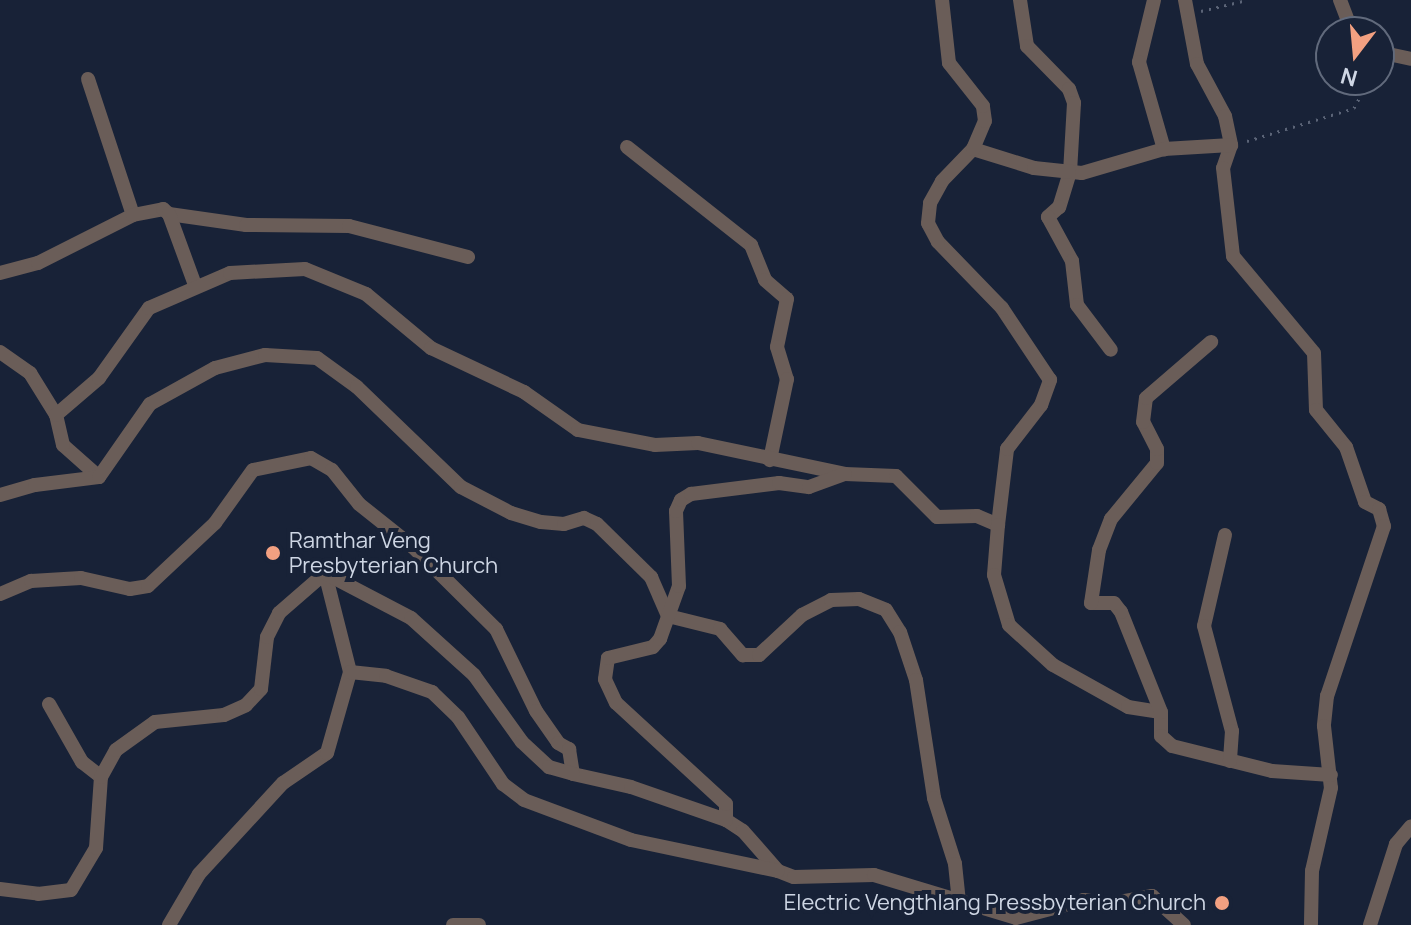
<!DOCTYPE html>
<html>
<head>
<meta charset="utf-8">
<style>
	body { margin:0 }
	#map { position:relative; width:1411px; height:925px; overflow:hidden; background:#182237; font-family:Manrope,sans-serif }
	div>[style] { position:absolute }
	.path>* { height:3px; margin-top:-1.5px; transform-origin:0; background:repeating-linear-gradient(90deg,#5b6477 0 2px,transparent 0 8px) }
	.street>* { height:14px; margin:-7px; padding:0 7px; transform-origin:7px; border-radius:7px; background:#6a5d58 }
	.dots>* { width:22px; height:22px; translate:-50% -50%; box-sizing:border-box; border:4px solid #182237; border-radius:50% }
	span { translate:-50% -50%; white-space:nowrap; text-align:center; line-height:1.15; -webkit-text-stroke:8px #182237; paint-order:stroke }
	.poi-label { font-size:22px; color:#ced6e4 }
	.left { translate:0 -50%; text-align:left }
	.right { translate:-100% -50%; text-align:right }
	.north { position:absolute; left:1315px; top:16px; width:80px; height:80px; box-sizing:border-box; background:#182237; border:2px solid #616a7c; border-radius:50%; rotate:196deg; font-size:22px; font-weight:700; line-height:32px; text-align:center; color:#ced6e4 }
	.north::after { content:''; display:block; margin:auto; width:28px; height:36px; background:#f2a081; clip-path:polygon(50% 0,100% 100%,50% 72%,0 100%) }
</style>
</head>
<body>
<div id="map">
	<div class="path">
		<div style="left:1201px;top:11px;width:47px;rotate:-13.4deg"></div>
		<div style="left:1247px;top:141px;width:112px;rotate:-17.1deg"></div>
		<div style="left:1354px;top:108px;width:32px;rotate:-62deg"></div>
	</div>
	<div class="street">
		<div style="left:1020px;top:0;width:47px;rotate:81.3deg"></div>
		<div style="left:1027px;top:46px;width:60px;rotate:45.7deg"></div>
		<div style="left:1069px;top:89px;width:15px;rotate:70deg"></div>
		<div style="left:1074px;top:103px;width:69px;rotate:93.3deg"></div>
		<div style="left:1070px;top:172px;width:37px;rotate:107deg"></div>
		<div style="left:1059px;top:207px;width:15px;rotate:138deg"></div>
		<div style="left:1048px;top:217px;width:50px;rotate:61.4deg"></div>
		<div style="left:1072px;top:261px;width:44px;rotate:83.5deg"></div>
		<div style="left:1077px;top:305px;width:56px;rotate:52.9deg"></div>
		<div style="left:1154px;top:0;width:64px;rotate:103.6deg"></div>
		<div style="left:1139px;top:62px;width:91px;rotate:74deg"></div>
		<div style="left:1185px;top:0;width:65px;rotate:79.4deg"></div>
		<div style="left:1197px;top:64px;width:59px;rotate:61.7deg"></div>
		<div style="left:1225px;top:116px;width:30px;rotate:78deg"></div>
		<div style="left:1231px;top:145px;width:24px;rotate:109deg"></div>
		<div style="left:1223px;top:168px;width:89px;rotate:83.5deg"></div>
		<div style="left:1233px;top:256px;width:126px;rotate:50.1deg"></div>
		<div style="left:1314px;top:353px;width:57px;rotate:88deg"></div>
		<div style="left:1316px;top:410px;width:48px;rotate:51deg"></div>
		<div style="left:1346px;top:447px;width:58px;rotate:70.9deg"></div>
		<div style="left:1365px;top:502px;width:16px;rotate:27deg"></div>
		<div style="left:1379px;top:509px;width:18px;rotate:74deg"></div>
		<div style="left:1384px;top:526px;width:179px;rotate:108.5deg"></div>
		<div style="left:1327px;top:696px;width:30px;rotate:96deg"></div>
		<div style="left:1324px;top:726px;width:62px;rotate:83.6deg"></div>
		<div style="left:1331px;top:788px;width:85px;rotate:102.9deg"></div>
		<div style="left:1312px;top:871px;width:54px;rotate:91.1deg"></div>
		<div style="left:1340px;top:0;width:34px;rotate:69deg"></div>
		<div style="left:1379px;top:52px;width:33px;rotate:12deg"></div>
		<div style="left:88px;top:79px;width:143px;rotate:71.7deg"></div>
		<div style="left:627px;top:147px;width:158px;rotate:38.3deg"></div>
		<div style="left:751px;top:245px;width:38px;rotate:68deg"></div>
		<div style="left:765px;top:280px;width:29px;rotate:41deg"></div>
		<div style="left:787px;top:299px;width:49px;rotate:101.8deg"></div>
		<div style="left:777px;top:347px;width:34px;rotate:73deg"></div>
		<div style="left:787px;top:379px;width:83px;rotate:101.9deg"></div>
		<div style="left:973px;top:149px;width:64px;rotate:17.3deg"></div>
		<div style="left:1034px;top:168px;width:48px;rotate:5.9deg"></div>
		<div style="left:1082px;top:173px;width:85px;rotate:-16.3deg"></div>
		<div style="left:1164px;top:149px;width:67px;rotate:-3.4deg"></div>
		<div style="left:169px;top:214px;width:78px;rotate:8.1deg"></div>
		<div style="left:246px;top:225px;width:103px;rotate:0.6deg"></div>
		<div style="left:349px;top:226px;width:123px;rotate:14.6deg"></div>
		<div style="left:0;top:273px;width:39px;rotate:-15deg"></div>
		<div style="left:38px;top:263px;width:106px;rotate:-26.8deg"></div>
		<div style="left:133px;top:215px;width:31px;rotate:-11deg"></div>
		<div style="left:163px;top:209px;width:8px;rotate:40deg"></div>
		<div style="left:169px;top:214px;width:76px;rotate:69.9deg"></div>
		<div style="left:0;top:352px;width:37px;rotate:35deg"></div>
		<div style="left:30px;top:373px;width:49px;rotate:58.2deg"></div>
		<div style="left:99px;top:477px;width:48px;rotate:-138.4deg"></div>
		<div style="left:63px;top:445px;width:31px;rotate:-103deg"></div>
		<div style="left:56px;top:415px;width:57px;rotate:-40.7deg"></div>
		<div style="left:99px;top:378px;width:86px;rotate:-54.5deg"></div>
		<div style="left:149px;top:308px;width:88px;rotate:-23.4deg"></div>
		<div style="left:230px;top:273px;width:75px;rotate:-3.1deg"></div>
		<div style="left:305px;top:269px;width:66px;rotate:22.3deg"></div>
		<div style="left:366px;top:294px;width:85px;rotate:39.7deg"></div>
		<div style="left:431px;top:348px;width:103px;rotate:25.3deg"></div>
		<div style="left:524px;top:392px;width:66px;rotate:35.1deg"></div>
		<div style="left:578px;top:430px;width:78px;rotate:11deg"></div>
		<div style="left:655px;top:445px;width:43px;rotate:-2.7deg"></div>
		<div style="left:698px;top:443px;width:150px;rotate:11.9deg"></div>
		<div style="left:845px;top:474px;width:51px;rotate:2.2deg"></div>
		<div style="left:896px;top:476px;width:58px;rotate:45deg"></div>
		<div style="left:937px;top:517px;width:40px;rotate:-1.4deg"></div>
		<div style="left:977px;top:516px;width:23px;rotate:23deg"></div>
		<div style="left:998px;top:525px;width:77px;rotate:-83.2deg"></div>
		<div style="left:1007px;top:449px;width:56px;rotate:-52.3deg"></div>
		<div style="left:1041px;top:405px;width:27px;rotate:-70deg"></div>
		<div style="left:1050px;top:380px;width:87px;rotate:-123.7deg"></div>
		<div style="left:1002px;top:308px;width:92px;rotate:-134.1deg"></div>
		<div style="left:938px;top:242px;width:21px;rotate:-118deg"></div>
		<div style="left:928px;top:223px;width:20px;rotate:-84deg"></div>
		<div style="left:930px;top:203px;width:25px;rotate:-61deg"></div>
		<div style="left:942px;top:181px;width:45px;rotate:-45.9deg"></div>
		<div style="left:973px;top:149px;width:30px;rotate:-67deg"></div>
		<div style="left:985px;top:121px;width:15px;rotate:-98deg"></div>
		<div style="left:983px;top:106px;width:55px;rotate:-128.3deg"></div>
		<div style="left:949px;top:63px;width:63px;rotate:-96.3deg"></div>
		<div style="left:0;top:495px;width:36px;rotate:-16deg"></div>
		<div style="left:35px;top:485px;width:64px;rotate:-7.1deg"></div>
		<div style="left:99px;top:477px;width:89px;rotate:-55.1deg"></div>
		<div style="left:150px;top:404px;width:74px;rotate:-29deg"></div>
		<div style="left:215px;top:368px;width:52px;rotate:-14.6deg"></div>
		<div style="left:265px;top:355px;width:52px;rotate:3.3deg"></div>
		<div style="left:317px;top:358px;width:49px;rotate:35.9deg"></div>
		<div style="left:357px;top:387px;width:144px;rotate:43.9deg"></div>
		<div style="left:461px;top:487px;width:56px;rotate:27.5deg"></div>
		<div style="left:511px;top:513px;width:31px;rotate:17deg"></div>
		<div style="left:541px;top:522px;width:23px;rotate:5deg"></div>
		<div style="left:564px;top:524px;width:21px;rotate:-17deg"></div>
		<div style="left:584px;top:518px;width:14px;rotate:25deg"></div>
		<div style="left:597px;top:524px;width:76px;rotate:44.5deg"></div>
		<div style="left:651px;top:577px;width:43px;rotate:66.4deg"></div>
		<div style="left:668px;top:616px;width:54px;rotate:14deg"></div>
		<div style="left:720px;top:629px;width:35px;rotate:49deg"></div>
		<div style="left:743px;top:655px;width:16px"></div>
		<div style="left:759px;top:655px;width:59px;rotate:-42.9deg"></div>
		<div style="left:802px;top:615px;width:33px;rotate:-27deg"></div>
		<div style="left:831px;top:600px;width:28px;rotate:-2deg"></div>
		<div style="left:859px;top:599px;width:29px;rotate:22deg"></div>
		<div style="left:886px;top:610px;width:26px;rotate:58deg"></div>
		<div style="left:900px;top:632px;width:51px;rotate:71.6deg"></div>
		<div style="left:916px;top:680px;width:119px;rotate:81.3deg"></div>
		<div style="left:934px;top:798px;width:69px;rotate:72.3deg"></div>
		<div style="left:955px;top:864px;width:38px;rotate:84deg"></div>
		<div style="left:998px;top:525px;width:50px;rotate:94.6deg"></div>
		<div style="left:994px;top:575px;width:52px;rotate:73.3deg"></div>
		<div style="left:1009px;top:625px;width:59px;rotate:42.3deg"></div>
		<div style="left:1053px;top:665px;width:86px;rotate:29.2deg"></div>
		<div style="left:1128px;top:707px;width:33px;rotate:9deg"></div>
		<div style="left:1161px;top:712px;width:24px;rotate:90deg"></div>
		<div style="left:1161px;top:736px;width:15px;rotate:42deg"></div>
		<div style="left:1172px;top:746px;width:103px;rotate:14deg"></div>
		<div style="left:1272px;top:771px;width:59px;rotate:3.9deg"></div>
		<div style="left:1225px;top:535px;width:93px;rotate:103deg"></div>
		<div style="left:1204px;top:626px;width:109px;rotate:75.1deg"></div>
		<div style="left:1232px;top:731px;width:30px;rotate:94deg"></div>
		<div style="left:325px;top:573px;width:102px;rotate:75.8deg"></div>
		<div style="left:0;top:594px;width:34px;rotate:-23deg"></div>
		<div style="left:31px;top:581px;width:50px;rotate:-3.4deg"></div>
		<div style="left:81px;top:578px;width:50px;rotate:12.7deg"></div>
		<div style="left:130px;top:589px;width:18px;rotate:-9deg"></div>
		<div style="left:148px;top:586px;width:92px;rotate:-43.2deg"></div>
		<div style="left:215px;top:523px;width:65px;rotate:-54.4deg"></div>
		<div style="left:253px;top:470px;width:59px;rotate:-11.7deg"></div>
		<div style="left:311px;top:458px;width:24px;rotate:30deg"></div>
		<div style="left:332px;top:470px;width:43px;rotate:51.5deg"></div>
		<div style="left:359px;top:504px;width:69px;rotate:38.5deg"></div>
		<div style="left:413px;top:547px;width:117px;rotate:44.7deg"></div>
		<div style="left:496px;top:629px;width:91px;rotate:64deg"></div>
		<div style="left:536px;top:711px;width:39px;rotate:55deg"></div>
		<div style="left:558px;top:743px;width:13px;rotate:29deg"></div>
		<div style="left:569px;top:749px;width:25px;rotate:81deg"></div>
		<div style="left:573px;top:774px;width:59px;rotate:12.6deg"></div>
		<div style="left:631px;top:787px;width:101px;rotate:19.2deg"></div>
		<div style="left:726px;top:820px;width:20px;rotate:33deg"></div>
		<div style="left:743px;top:831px;width:53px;rotate:48.8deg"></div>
		<div style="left:778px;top:871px;width:17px;rotate:21deg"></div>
		<div style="left:794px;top:877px;width:80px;rotate:-1.4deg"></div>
		<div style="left:874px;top:875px;width:148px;rotate:16.8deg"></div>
		<div style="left:1016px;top:918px;width:70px;rotate:-14.8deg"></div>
		<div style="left:1084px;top:900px;width:25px;rotate:9deg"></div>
		<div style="left:1109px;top:904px;width:44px;rotate:-10.5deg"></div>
		<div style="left:1152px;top:896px;width:43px;rotate:42.2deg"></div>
		<div style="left:49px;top:704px;width:67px;rotate:60.4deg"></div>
		<div style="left:82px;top:762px;width:24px;rotate:38deg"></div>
		<div style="left:1161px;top:712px;width:108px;rotate:-111.8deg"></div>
		<div style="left:1121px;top:612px;width:11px;rotate:-128deg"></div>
		<div style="left:1114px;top:603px;width:23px;rotate:180deg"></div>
		<div style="left:1091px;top:603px;width:54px;rotate:-81.4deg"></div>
		<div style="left:1099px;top:550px;width:33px;rotate:-69deg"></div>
		<div style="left:1111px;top:519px;width:72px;rotate:-50.6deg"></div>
		<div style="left:1157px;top:463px;width:14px;rotate:-90deg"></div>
		<div style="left:1157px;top:449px;width:30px;rotate:-117deg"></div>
		<div style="left:1143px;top:422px;width:24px;rotate:-83deg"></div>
		<div style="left:1146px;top:398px;width:86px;rotate:-40.7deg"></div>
		<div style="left:726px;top:820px;width:16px;rotate:-90deg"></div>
		<div style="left:726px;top:804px;width:149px;rotate:-137.4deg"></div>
		<div style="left:616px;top:703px;width:26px;rotate:-115deg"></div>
		<div style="left:605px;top:679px;width:21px;rotate:-82deg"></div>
		<div style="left:608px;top:658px;width:46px;rotate:-13.7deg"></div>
		<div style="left:653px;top:647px;width:11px;rotate:-49deg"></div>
		<div style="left:660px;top:639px;width:56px;rotate:-70.3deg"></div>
		<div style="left:679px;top:586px;width:75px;rotate:-92.3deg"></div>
		<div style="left:676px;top:511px;width:12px;rotate:-66deg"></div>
		<div style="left:681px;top:500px;width:12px;rotate:-31deg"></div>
		<div style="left:691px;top:494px;width:89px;rotate:-7.1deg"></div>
		<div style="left:779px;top:483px;width:30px;rotate:8deg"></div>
		<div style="left:809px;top:487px;width:38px;rotate:-20deg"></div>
		<div style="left:0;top:889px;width:38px;rotate:7deg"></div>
		<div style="left:38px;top:894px;width:33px;rotate:-7deg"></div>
		<div style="left:71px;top:890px;width:49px;rotate:-59.2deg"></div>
		<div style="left:96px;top:848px;width:71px;rotate:-86deg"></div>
		<div style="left:101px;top:777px;width:31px;rotate:-61deg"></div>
		<div style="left:116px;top:750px;width:48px;rotate:-35.7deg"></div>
		<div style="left:155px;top:722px;width:69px;rotate:-5.8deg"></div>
		<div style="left:224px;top:715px;width:24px;rotate:-24deg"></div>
		<div style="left:246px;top:705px;width:22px;rotate:-47deg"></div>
		<div style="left:261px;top:689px;width:52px;rotate:-83.4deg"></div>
		<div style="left:267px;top:637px;width:27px;rotate:-63deg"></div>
		<div style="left:279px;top:613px;width:61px;rotate:-41deg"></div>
		<div style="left:325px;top:573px;width:97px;rotate:27.6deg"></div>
		<div style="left:411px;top:618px;width:85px;rotate:42.1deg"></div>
		<div style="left:474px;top:675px;width:82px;rotate:54.4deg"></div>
		<div style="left:522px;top:742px;width:37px;rotate:43deg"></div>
		<div style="left:549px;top:767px;width:25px;rotate:16deg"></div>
		<div style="left:169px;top:925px;width:59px;rotate:-59.5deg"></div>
		<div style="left:199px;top:874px;width:124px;rotate:-47.3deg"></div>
		<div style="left:283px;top:783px;width:53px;rotate:-34.3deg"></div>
		<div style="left:327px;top:753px;width:84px;rotate:-74.1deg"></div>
		<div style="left:350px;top:672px;width:36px;rotate:6deg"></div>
		<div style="left:386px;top:676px;width:49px;rotate:19.2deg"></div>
		<div style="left:432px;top:692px;width:36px;rotate:44deg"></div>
		<div style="left:458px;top:717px;width:81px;rotate:56.1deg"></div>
		<div style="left:503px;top:784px;width:26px;rotate:37deg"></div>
		<div style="left:524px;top:800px;width:114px;rotate:20.5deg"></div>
		<div style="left:631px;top:840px;width:150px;rotate:11.9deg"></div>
		<div style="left:453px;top:925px;width:26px"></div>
		<div style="left:1370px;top:925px;width:85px;rotate:-72.2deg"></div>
		<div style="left:1396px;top:844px;width:23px;rotate:-50deg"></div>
	</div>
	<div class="dots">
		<div style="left:273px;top:553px;background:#f2a081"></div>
		<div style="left:1222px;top:903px;background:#f2a081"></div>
	</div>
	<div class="poi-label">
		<span class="left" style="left:289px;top:553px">Ramthar Veng<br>Presbyterian Church</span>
		<span class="right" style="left:1206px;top:903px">Electric Vengthlang Pressbyterian Church</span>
	</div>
	<div class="north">N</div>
</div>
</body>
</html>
